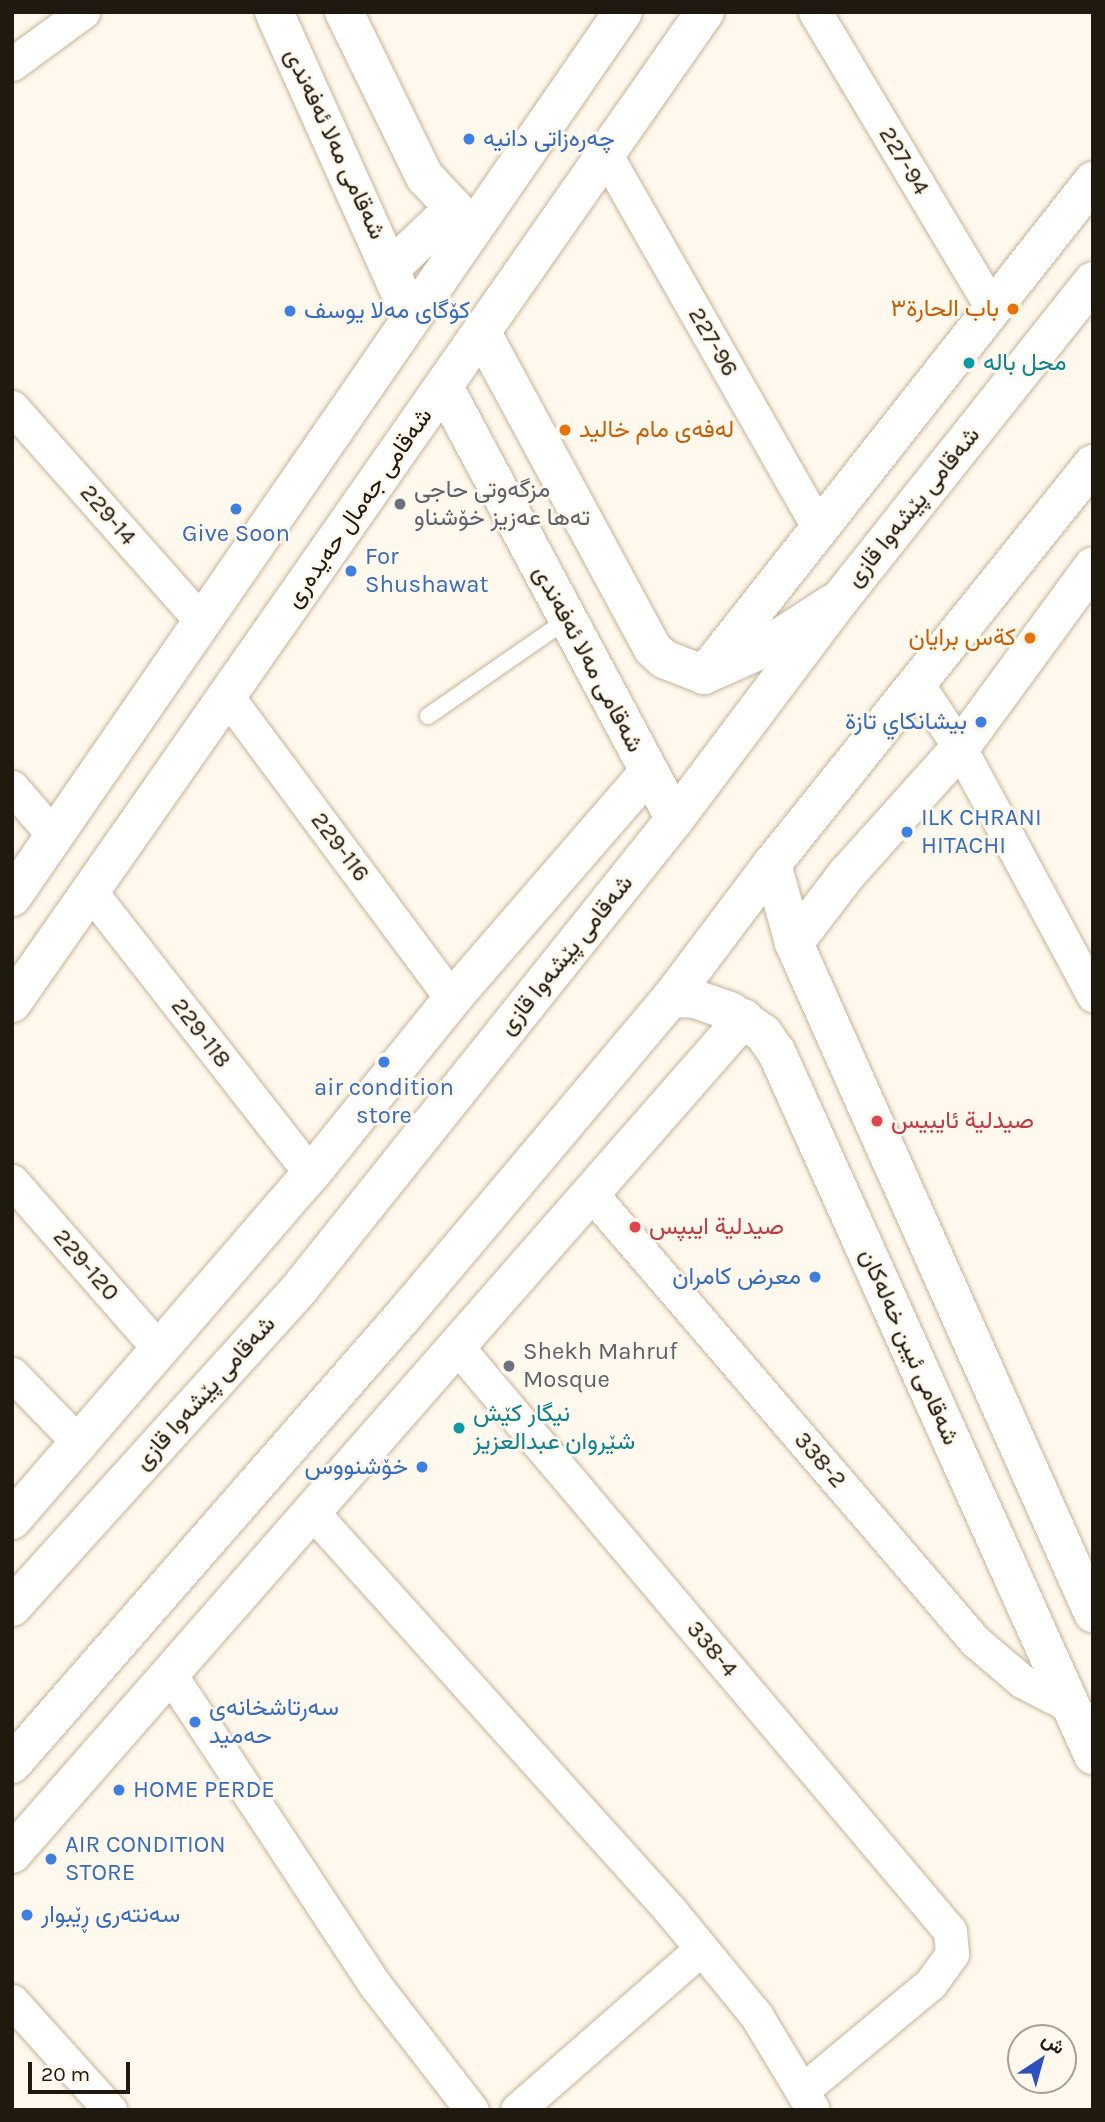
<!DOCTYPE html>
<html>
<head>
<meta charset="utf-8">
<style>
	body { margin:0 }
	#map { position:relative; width:1105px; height:2122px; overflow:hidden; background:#fff8ec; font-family:Karla,Vazirmatn,sans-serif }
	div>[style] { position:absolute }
	.roads { filter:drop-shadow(0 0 2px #c5b499) drop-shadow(0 0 2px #c5b499) }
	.lane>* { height:16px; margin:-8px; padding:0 8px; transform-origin:8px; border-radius:8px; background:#fff }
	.street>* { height:33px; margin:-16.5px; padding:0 16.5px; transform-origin:16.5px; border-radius:16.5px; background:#fff }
	.secondary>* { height:38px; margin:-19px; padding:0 19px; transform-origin:19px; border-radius:19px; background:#fff }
	.primary>* { height:38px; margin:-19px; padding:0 19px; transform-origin:19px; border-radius:19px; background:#fff }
	.highway>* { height:38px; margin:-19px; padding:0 19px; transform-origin:19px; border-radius:19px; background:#fff }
	.dots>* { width:19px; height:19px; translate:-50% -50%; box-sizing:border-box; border:4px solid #fff8ec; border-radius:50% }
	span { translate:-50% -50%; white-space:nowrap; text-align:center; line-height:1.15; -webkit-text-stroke:5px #fff8ec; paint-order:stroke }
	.shop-label { font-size:24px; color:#366cbe }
	.left { translate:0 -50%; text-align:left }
	.right { translate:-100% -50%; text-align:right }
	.street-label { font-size:24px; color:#1f190f }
	.food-label { font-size:24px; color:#c56008 }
	.culture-label { font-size:24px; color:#0d838f }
	.worship-label { font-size:24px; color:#5b616d }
	.health-label { font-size:24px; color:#be3a42 }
	.frame { position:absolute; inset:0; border:14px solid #1f190f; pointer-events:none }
	.north { position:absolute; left:1007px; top:2024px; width:70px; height:70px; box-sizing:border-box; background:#fff8ec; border:2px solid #a59f94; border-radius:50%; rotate:36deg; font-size:19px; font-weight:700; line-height:28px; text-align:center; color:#1f190f }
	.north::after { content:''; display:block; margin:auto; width:24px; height:32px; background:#2d51c1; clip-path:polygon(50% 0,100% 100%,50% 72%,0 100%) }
	.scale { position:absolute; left:28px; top:2062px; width:102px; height:32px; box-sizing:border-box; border:4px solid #1f190f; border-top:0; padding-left:9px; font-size:21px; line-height:24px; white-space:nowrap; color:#1f190f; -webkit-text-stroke:5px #fff8ec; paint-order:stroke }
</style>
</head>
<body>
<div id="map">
	<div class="roads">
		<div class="lane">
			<div style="left:428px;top:716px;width:170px;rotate:-34.7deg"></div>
		</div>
		<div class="street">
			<div style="left:815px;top:12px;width:347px;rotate:59.1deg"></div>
			<div style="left:12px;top:64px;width:88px;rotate:-36.2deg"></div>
			<div style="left:606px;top:155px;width:430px;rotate:60.3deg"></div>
			<div style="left:12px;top:407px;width:288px;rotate:48.5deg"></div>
			<div style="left:918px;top:685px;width:76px;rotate:56.3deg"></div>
			<div style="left:960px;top:748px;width:281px;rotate:61.7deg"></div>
			<div style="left:227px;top:696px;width:377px;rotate:53.4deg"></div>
			<div style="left:12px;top:787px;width:65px;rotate:49.4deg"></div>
			<div style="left:90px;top:891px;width:359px;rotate:52deg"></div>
			<div style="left:12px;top:1181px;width:223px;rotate:48.8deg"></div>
			<div style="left:589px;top:1191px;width:593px;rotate:49.38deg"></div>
			<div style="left:975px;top:1641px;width:62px;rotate:40.4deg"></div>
			<div style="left:1022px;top:1681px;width:54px;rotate:27.5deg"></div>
			<div style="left:459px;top:1349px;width:761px;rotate:49.85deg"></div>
			<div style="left:950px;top:1931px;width:23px;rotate:85deg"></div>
			<div style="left:952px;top:1954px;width:37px;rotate:126deg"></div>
			<div style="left:930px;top:1984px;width:165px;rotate:140.2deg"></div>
			<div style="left:12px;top:1374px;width:98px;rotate:45.8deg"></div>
			<div style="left:313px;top:1513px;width:534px;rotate:48.04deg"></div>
			<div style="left:670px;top:1910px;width:136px;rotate:50.7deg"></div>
			<div style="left:756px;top:2015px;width:109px;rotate:58.9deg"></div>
			<div style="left:170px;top:1674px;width:374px;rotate:56.6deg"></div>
			<div style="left:376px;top:1986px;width:157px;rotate:52.3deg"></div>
			<div style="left:12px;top:2001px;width:147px;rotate:48deg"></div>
			<div style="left:517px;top:2110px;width:243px;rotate:-41.2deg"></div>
		</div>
		<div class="secondary">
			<div style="left:274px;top:12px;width:332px;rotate:65.8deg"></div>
			<div style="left:344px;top:12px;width:184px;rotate:63.9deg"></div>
			<div style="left:425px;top:177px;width:69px;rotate:46.8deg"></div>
			<div style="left:391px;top:268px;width:86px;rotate:-43.6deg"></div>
			<div style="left:482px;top:333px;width:359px;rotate:61.6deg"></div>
			<div style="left:653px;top:649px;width:15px;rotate:42deg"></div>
			<div style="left:664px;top:659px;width:43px;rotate:21.8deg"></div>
			<div style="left:704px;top:675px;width:64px;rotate:-24.1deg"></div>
			<div style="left:762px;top:649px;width:85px;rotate:-32.9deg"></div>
			<div style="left:444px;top:387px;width:490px;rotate:61.9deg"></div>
			<div style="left:704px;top:675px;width:629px;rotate:-51.78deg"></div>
			<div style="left:772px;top:864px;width:82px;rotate:74.4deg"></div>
			<div style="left:794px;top:943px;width:734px;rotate:65.95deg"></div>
			<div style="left:794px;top:943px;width:86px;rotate:-52.6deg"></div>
			<div style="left:846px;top:875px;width:171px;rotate:-48.1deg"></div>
			<div style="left:960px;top:748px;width:225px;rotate:-53.8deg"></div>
			<div style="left:671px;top:998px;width:24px;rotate:2deg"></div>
			<div style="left:695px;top:999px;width:37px;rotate:19deg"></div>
			<div style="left:730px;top:1011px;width:40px;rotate:34deg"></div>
			<div style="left:763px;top:1033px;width:24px;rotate:55deg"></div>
			<div style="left:777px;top:1053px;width:770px;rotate:65.77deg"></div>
			<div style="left:12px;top:1520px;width:457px;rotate:-49.2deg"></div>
			<div style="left:311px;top:1174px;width:225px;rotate:-51.1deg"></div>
			<div style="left:452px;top:999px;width:299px;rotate:-49.1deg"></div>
			<div style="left:12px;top:1854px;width:1111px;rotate:-48.79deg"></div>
		</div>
		<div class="primary">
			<div style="left:12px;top:897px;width:1075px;rotate:-55.38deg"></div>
			<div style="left:12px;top:1003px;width:1209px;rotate:-55.04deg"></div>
		</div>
		<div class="highway">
			<div style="left:12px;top:1607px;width:430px;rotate:-47.9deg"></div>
			<div style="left:300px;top:1288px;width:600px;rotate:-51.36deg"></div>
			<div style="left:675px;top:819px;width:276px;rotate:-53.1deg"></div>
			<div style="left:841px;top:598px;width:405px;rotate:-51.5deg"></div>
			<div style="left:12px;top:1764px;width:596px;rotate:-48.88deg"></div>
			<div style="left:404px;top:1315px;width:414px;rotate:-49.9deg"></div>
			<div style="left:671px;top:998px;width:168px;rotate:-53deg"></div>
			<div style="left:772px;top:864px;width:513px;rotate:-51.25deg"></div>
		</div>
	</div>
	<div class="dots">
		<div style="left:469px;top:139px;background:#3f7fe0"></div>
		<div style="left:1013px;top:309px;background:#e8710a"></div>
		<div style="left:290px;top:311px;background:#3f7fe0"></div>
		<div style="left:969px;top:363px;background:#0f9aa8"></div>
		<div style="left:565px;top:430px;background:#e8710a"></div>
		<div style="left:400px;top:504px;background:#6b7280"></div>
		<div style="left:236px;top:509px;background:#3f7fe0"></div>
		<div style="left:351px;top:571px;background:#3f7fe0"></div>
		<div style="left:1030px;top:638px;background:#e8710a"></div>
		<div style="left:981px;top:722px;background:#3f7fe0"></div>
		<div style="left:907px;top:832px;background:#3f7fe0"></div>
		<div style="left:384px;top:1062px;background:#3f7fe0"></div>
		<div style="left:877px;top:1121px;background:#e0444e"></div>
		<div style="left:635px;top:1227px;background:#e0444e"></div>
		<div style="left:815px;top:1277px;background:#3f7fe0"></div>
		<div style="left:509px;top:1366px;background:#6b7280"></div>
		<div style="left:459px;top:1428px;background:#0f9aa8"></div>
		<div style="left:422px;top:1467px;background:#3f7fe0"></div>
		<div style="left:195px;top:1722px;background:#3f7fe0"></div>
		<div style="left:119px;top:1790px;background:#3f7fe0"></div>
		<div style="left:51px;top:1859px;background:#3f7fe0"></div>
		<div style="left:27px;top:1915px;background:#3f7fe0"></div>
	</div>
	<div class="shop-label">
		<span class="left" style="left:483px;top:139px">چەرەزاتی دانیە</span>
		<span class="left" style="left:304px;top:311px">کۆگای مەلا یوسف</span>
		<span style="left:236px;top:534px">Give Soon</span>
		<span class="left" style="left:365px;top:571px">For<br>Shushawat</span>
		<span class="right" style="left:967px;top:722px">بيشانكاي تازة</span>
		<span class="left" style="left:921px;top:832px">ILK CHRANI<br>HITACHI</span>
		<span style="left:384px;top:1102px">air condition<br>store</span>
		<span class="right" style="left:801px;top:1277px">معرض کامران</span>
		<span class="right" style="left:408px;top:1467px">خۆشنووس</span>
		<span class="left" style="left:209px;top:1722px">سەرتاشخانەی<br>حەمید</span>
		<span class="left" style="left:133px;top:1790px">HOME PERDE</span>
		<span class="left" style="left:65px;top:1859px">AIR CONDITION<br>STORE</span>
		<span class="left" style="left:41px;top:1915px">سەنتەری ڕێبوار</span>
	</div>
	<div class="street-label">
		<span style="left:335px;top:144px;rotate:65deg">شەقامی مەلا ئەفەندی</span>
		<span style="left:904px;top:161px;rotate:59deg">227-94</span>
		<span style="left:713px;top:342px;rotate:60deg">227-96</span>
		<span style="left:913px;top:507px;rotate:-51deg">شەقامی پێشەوا قازی</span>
		<span style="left:359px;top:508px;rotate:-55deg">شەقامی جەمال حەیدەری</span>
		<span style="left:108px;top:515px;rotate:49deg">229-14</span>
		<span style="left:588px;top:659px;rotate:62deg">شەقامی مەلا ئەفەندی</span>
		<span style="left:340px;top:847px;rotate:53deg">229-116</span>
		<span style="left:566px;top:955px;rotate:-51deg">شەقامی پێشەوا قازی</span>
		<span style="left:201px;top:1033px;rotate:52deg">229-118</span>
		<span style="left:86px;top:1265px;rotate:49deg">229-120</span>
		<span style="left:909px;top:1347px;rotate:66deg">شەقامی ئیبن خەلەکان</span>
		<span style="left:205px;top:1393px;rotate:-48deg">شەقامی پێشەوا قازی</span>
		<span style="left:820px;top:1460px;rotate:49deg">338-2</span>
		<span style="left:712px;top:1649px;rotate:50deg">338-4</span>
	</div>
	<div class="food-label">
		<span class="right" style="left:999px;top:309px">باب الحارة٣</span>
		<span class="left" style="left:579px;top:430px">لەفەی مام خالید</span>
		<span class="right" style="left:1016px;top:638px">كةس برايان</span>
	</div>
	<div class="culture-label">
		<span class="left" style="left:983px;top:363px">محل باله</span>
		<span class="left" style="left:473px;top:1428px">نیگار کێش<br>شێروان عبدالعزیز</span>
	</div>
	<div class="worship-label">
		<span class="left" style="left:414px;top:504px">مزگەوتی حاجی<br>تەها عەزیز خۆشناو</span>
		<span class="left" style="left:523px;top:1366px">Shekh Mahruf<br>Mosque</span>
	</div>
	<div class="health-label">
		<span class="left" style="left:891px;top:1121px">صيدلية ئايبيس</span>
		<span class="left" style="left:649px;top:1227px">صيدلية ایبپس</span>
	</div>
	<div class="frame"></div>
	<div class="north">ش</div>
	<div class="scale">20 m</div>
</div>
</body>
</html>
